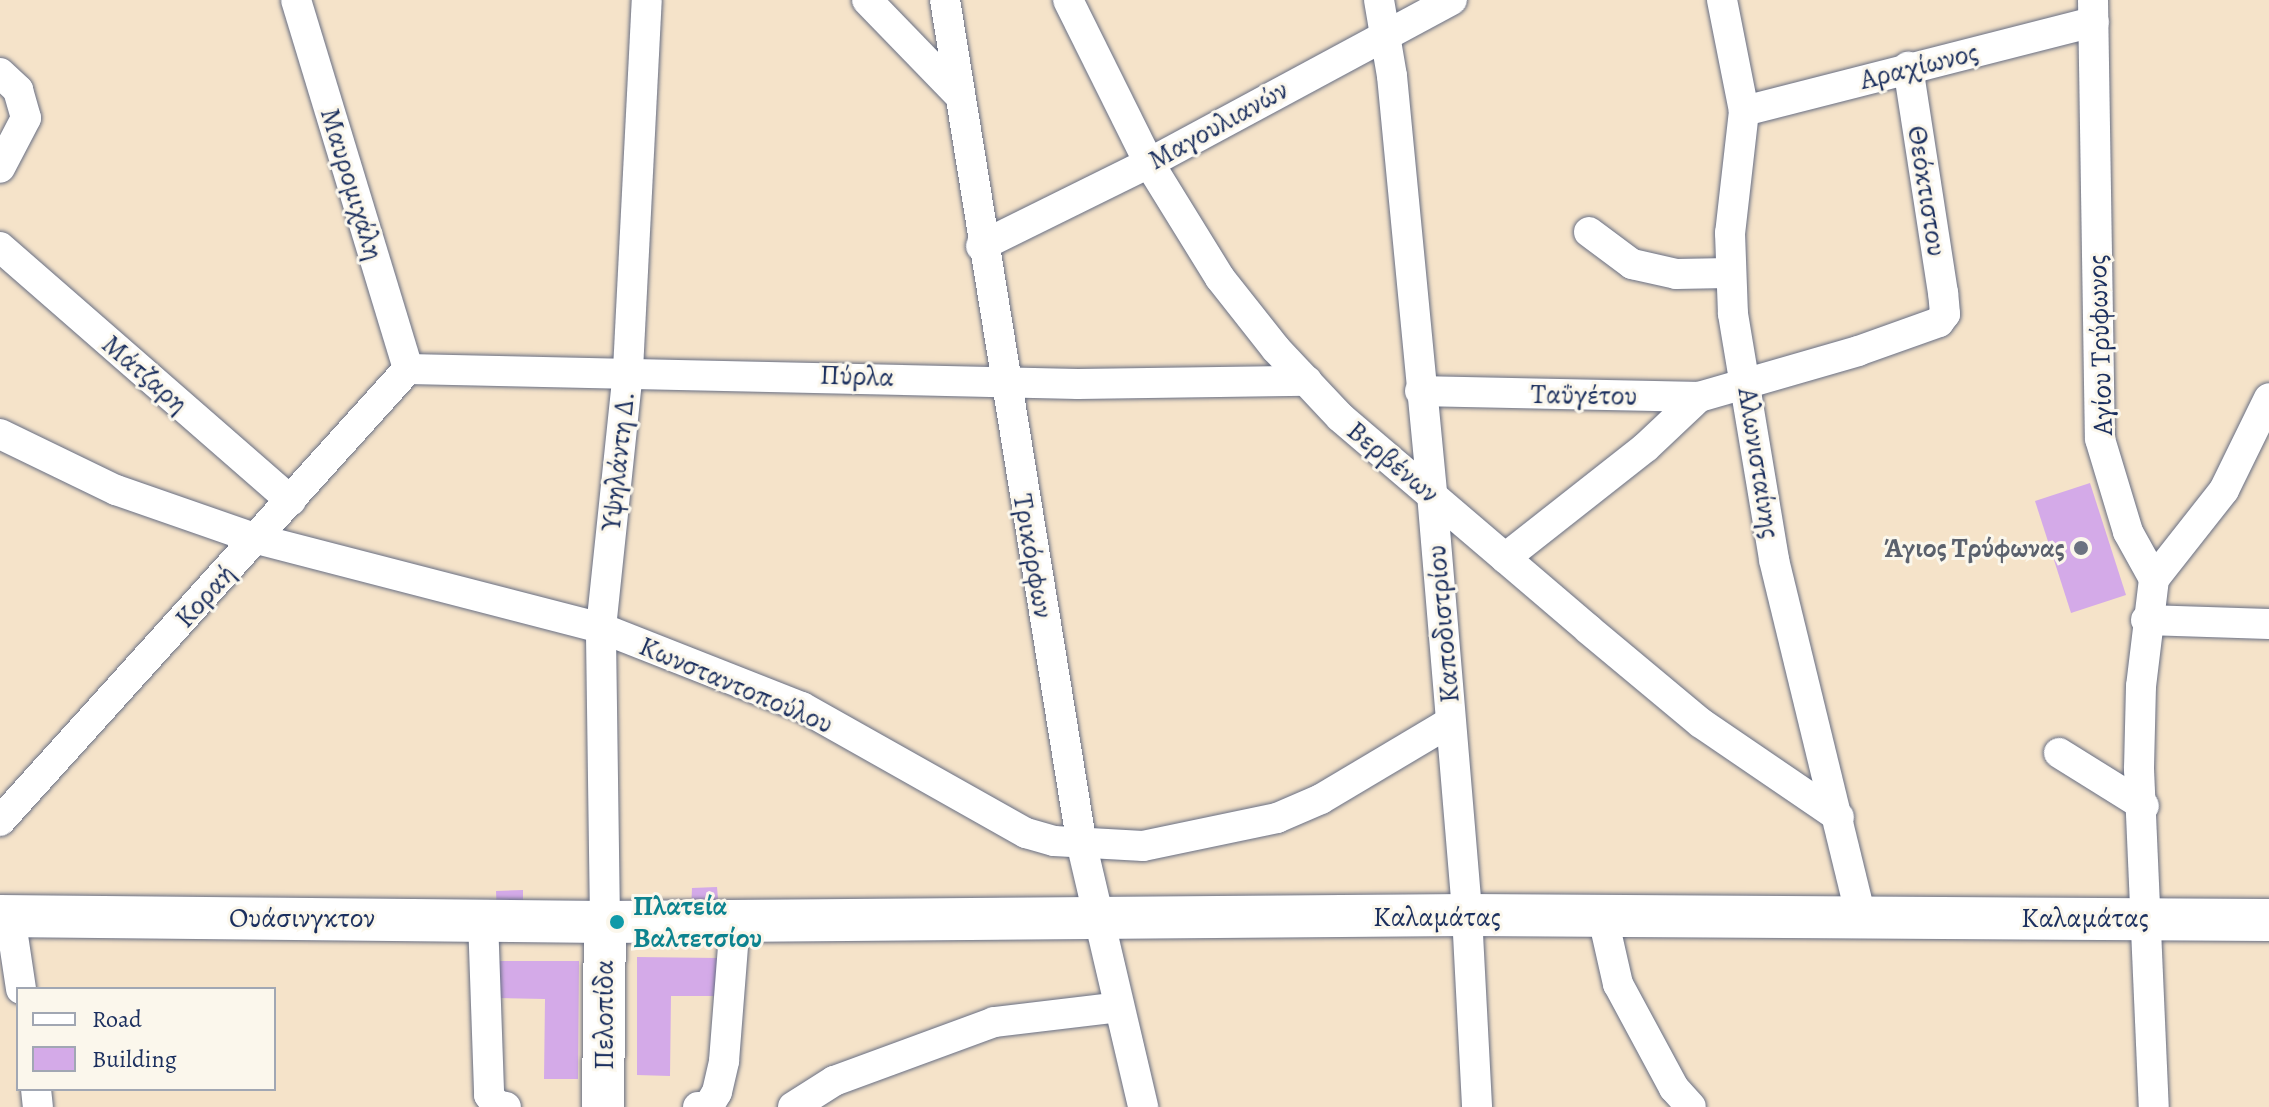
<!DOCTYPE html>
<html>
<head>
<meta charset="utf-8">
<style>
	body { margin:0 }
	#map { position:relative; width:2269px; height:1107px; overflow:hidden; background:#f5e3c9; font-family:Alegreya,serif }
	div>[style] { position:absolute }
	.building>* { inset:0; background:#d4aae8 }
	.roads { filter:drop-shadow(0 0 2px #676e83) drop-shadow(0 0 2px #676e83) }
	.street>* { height:30px; margin:-15px; padding:0 15px; transform-origin:15px; border-radius:15px; background:#fff }
	.secondary>* { height:42px; margin:-21px; padding:0 21px; transform-origin:21px; border-radius:21px; background:#fff }
	.dots>* { width:22px; height:22px; translate:-50% -50%; box-sizing:border-box; border:4px solid #fbf7ec; border-radius:50% }
	span { translate:-50% -50%; white-space:nowrap; text-align:center; line-height:1.15; -webkit-text-stroke:6px #fbf7ec; paint-order:stroke }
	.street-label { font-size:28px; color:#1b2f5e }
	.worship-label { font-size:28px; color:#5b616d; font-weight:700 }
	.right { translate:-100% -50%; text-align:right }
	.culture-label { font-size:28px; color:#0d838f; font-weight:700 }
	.left { translate:0 -50%; text-align:left }
	.legend { position:absolute; left:16px; top:987px; width:260px; height:104px; box-sizing:border-box; background:#fbf7ec; border:2px solid #a1a7b3; margin:0; padding:10px 14px; list-style:none; font-size:24px; color:#1b2f5e }
	.legend li { display:flex; align-items:center; gap:16px; height:40px }
	.legend b { width:40px; border:2px solid #a1a7b3 }
</style>
</head>
<body>
<div id="map">
	<div class="building">
		<div style="clip-path:polygon(2090px 483px,2126px 595px,2071px 613px,2035px 501px)"></div>
		<div style="clip-path:polygon(717px 887px,719px 910px,691px 911px,692px 888px)"></div>
		<div style="clip-path:polygon(523px 890px,523px 914px,497px 914px,496px 891px)"></div>
		<div style="clip-path:polygon(637px 957px,718px 958px,718px 996px,671px 996px,670px 1076px,637px 1075px)"></div>
		<div style="clip-path:polygon(498px 961px,579px 961px,578px 1079px,544px 1079px,545px 999px,498px 998px)"></div>
	</div>
	<div class="roads">
		<div class="street">
			<div style="left:296px;top:0;width:386px;rotate:73.1deg"></div>
			<div style="left:867px;top:0;width:132px;rotate:45.9deg"></div>
			<div style="left:945px;top:0;width:857px;rotate:80.8deg"></div>
			<div style="left:1082px;top:846px;width:268px;rotate:76.8deg"></div>
			<div style="left:1068px;top:0;width:182px;rotate:63.6deg"></div>
			<div style="left:1149px;top:163px;width:135px;rotate:58.3deg"></div>
			<div style="left:1220px;top:278px;width:90px;rotate:51.7deg"></div>
			<div style="left:1276px;top:349px;width:93px;rotate:46.7deg"></div>
			<div style="left:1340px;top:417px;width:326px;rotate:40.5deg"></div>
			<div style="left:1588px;top:629px;width:147px;rotate:39.8deg"></div>
			<div style="left:1701px;top:723px;width:167px;rotate:34.3deg"></div>
			<div style="left:1379px;top:0;width:77px;rotate:80.3deg"></div>
			<div style="left:1392px;top:76px;width:420px;rotate:84.5deg"></div>
			<div style="left:1432px;top:494px;width:422px;rotate:85.2deg"></div>
			<div style="left:1467px;top:915px;width:192px;rotate:87deg"></div>
			<div style="left:1722px;top:0;width:113px;rotate:78.8deg"></div>
			<div style="left:1744px;top:111px;width:123px;rotate:96.5deg"></div>
			<div style="left:1730px;top:233px;width:81px;rotate:87.9deg"></div>
			<div style="left:1733px;top:314px;width:249px;rotate:80.5deg"></div>
			<div style="left:1774px;top:560px;width:371px;rotate:76.3deg"></div>
			<div style="left:2093px;top:0;width:439px;rotate:89.1deg"></div>
			<div style="left:2100px;top:439px;width:97px;rotate:73.2deg"></div>
			<div style="left:2128px;top:532px;width:54px;rotate:61deg"></div>
			<div style="left:2154px;top:579px;width:108px;rotate:96.9deg"></div>
			<div style="left:2141px;top:686px;width:83px;rotate:91.4deg"></div>
			<div style="left:2139px;top:769px;width:338px;rotate:87.5deg"></div>
			<div style="left:0;top:73px;width:25px;rotate:43deg"></div>
			<div style="left:18px;top:90px;width:29px;rotate:74deg"></div>
			<div style="left:26px;top:118px;width:56px;rotate:117.5deg"></div>
			<div style="left:1744px;top:111px;width:361px;rotate:-14.3deg"></div>
			<div style="left:1589px;top:232px;width:54px;rotate:36.7deg"></div>
			<div style="left:1632px;top:264px;width:45px;rotate:12.8deg"></div>
			<div style="left:1676px;top:274px;width:53px;rotate:-1.1deg"></div>
			<div style="left:981px;top:246px;width:187px;rotate:-26.3deg"></div>
			<div style="left:1149px;top:163px;width:344px;rotate:-28.3deg"></div>
			<div style="left:0;top:247px;width:386px;rotate:41.1deg"></div>
			<div style="left:408px;top:369px;width:670px;rotate:1.28deg"></div>
			<div style="left:1078px;top:384px;width:229px;rotate:-0.8deg"></div>
			<div style="left:1420px;top:391px;width:279px;rotate:1.2deg"></div>
			<div style="left:1699px;top:397px;width:166px;rotate:-16.1deg"></div>
			<div style="left:1858px;top:351px;width:86px;rotate:-19.7deg"></div>
			<div style="left:1939px;top:322px;width:10px;rotate:-53deg"></div>
			<div style="left:1945px;top:314px;width:21px;rotate:-95deg"></div>
			<div style="left:1943px;top:293px;width:229px;rotate:-98.8deg"></div>
			<div style="left:0;top:434px;width:129px;rotate:25.8deg"></div>
			<div style="left:116px;top:490px;width:149px;rotate:19.2deg"></div>
			<div style="left:257px;top:539px;width:355px;rotate:14.5deg"></div>
			<div style="left:601px;top:628px;width:216px;rotate:21.5deg"></div>
			<div style="left:802px;top:707px;width:257px;rotate:29.4deg"></div>
			<div style="left:1026px;top:833px;width:29px;rotate:16deg"></div>
			<div style="left:1054px;top:841px;width:89px;rotate:3.2deg"></div>
			<div style="left:1143px;top:846px;width:137px;rotate:-11.8deg"></div>
			<div style="left:1277px;top:818px;width:48px;rotate:-23.4deg"></div>
			<div style="left:1321px;top:799px;width:150px;rotate:-30.8deg"></div>
			<div style="left:1505px;top:558px;width:179px;rotate:-38.2deg"></div>
			<div style="left:1646px;top:447px;width:73px;rotate:-43.3deg"></div>
			<div style="left:2154px;top:579px;width:113px;rotate:-51.8deg"></div>
			<div style="left:2224px;top:490px;width:102px;rotate:-63.9deg"></div>
			<div style="left:2146px;top:620px;width:123px;rotate:1.9deg"></div>
			<div style="left:2059px;top:753px;width:100px;rotate:31.9deg"></div>
			<div style="left:0;top:821px;width:609px;rotate:-47.93deg"></div>
			<div style="left:10px;top:916px;width:74px;rotate:81.4deg"></div>
			<div style="left:1603px;top:918px;width:68px;rotate:77.2deg"></div>
			<div style="left:1618px;top:984px;width:118px;rotate:61.7deg"></div>
			<div style="left:1674px;top:1088px;width:25px;rotate:48deg"></div>
			<div style="left:483px;top:919px;width:176px;rotate:88deg"></div>
			<div style="left:489px;top:1095px;width:12px;rotate:55deg"></div>
			<div style="left:496px;top:1105px;width:10px;rotate:11deg"></div>
			<div style="left:605px;top:922px;width:294px;rotate:-90.8deg"></div>
			<div style="left:601px;top:628px;width:259px;rotate:-84deg"></div>
			<div style="left:628px;top:370px;width:370px;rotate:-87.1deg"></div>
			<div style="left:36px;top:1089px;width:18px;rotate:84deg"></div>
			<div style="left:698px;top:1107px;width:10px"></div>
			<div style="left:708px;top:1107px;width:17px;rotate:-59deg"></div>
			<div style="left:717px;top:1092px;width:32px;rotate:-77deg"></div>
			<div style="left:724px;top:1061px;width:140px;rotate:-85.5deg"></div>
			<div style="left:793px;top:1107px;width:49px;rotate:-32.4deg"></div>
			<div style="left:834px;top:1081px;width:171px;rotate:-20.2deg"></div>
			<div style="left:994px;top:1022px;width:126px;rotate:-6.8deg"></div>
		</div>
		<div class="secondary">
			<div style="left:0;top:916px;width:605px;rotate:0.57deg"></div>
			<div style="left:605px;top:922px;width:862px;rotate:-0.47deg"></div>
			<div style="left:1467px;top:915px;width:802px;rotate:0.36deg"></div>
			<div style="left:603px;top:1107px;width:185px;rotate:-89.4deg"></div>
		</div>
	</div>
	<div class="dots">
		<div style="left:2081px;top:548px;background:#6b7280"></div>
		<div style="left:617px;top:922px;background:#0f9aa8"></div>
	</div>
	<div class="street-label">
		<span style="left:1919px;top:66px;rotate:-14deg">Αραχίωνος</span>
		<span style="left:1218px;top:125px;rotate:-29deg">Μαγουλιανών</span>
		<span style="left:352px;top:184px;rotate:73deg">Μαυρομιχάλη</span>
		<span style="left:1927px;top:191px;rotate:81deg">Θεόκτιστου</span>
		<span style="left:2100px;top:345px;rotate:-92deg">Αγίου Τρύφωνος</span>
		<span style="left:145px;top:374px;rotate:41deg">Μάτζαρη</span>
		<span style="left:857px;top:376px;rotate:2deg">Πύρλα</span>
		<span style="left:1584px;top:395px;rotate:1deg">Ταΰγέτου</span>
		<span style="left:618px;top:461px;rotate:-84deg">Υψηλάντη Δ.</span>
		<span style="left:1393px;top:462px;rotate:40deg">Βερβένων</span>
		<span style="left:1759px;top:463px;rotate:81deg">Αλωνισταίνης</span>
		<span style="left:1033px;top:556px;rotate:80deg">Τρικόρφων</span>
		<span style="left:205px;top:596px;rotate:-48deg">Κοραή</span>
		<span style="left:1443px;top:624px;rotate:-95deg">Καποδιστρίου</span>
		<span style="left:736px;top:685px;rotate:23deg">Κωνσταντοπούλου</span>
		<span style="left:1437px;top:917px">Καλαμάτας</span>
		<span style="left:302px;top:918px">Ουάσινγκτον</span>
		<span style="left:2085px;top:918px">Καλαμάτας</span>
		<span style="left:604px;top:1015px;rotate:-90deg">Πελοπίδα</span>
	</div>
	<div class="worship-label">
		<span class="right" style="left:2065px;top:548px">Άγιος Τρύφωνας</span>
	</div>
	<div class="culture-label">
		<span class="left" style="left:633px;top:922px">Πλατεία<br>Βαλτετσίου</span>
	</div>
	<ul class="legend">
	<li><b style="height:10px;background:#fff"></b>Road</li>
	<li><b style="height:22px;background:#d4aae8"></b>Building</li>
	</ul>
</div>
</body>
</html>
